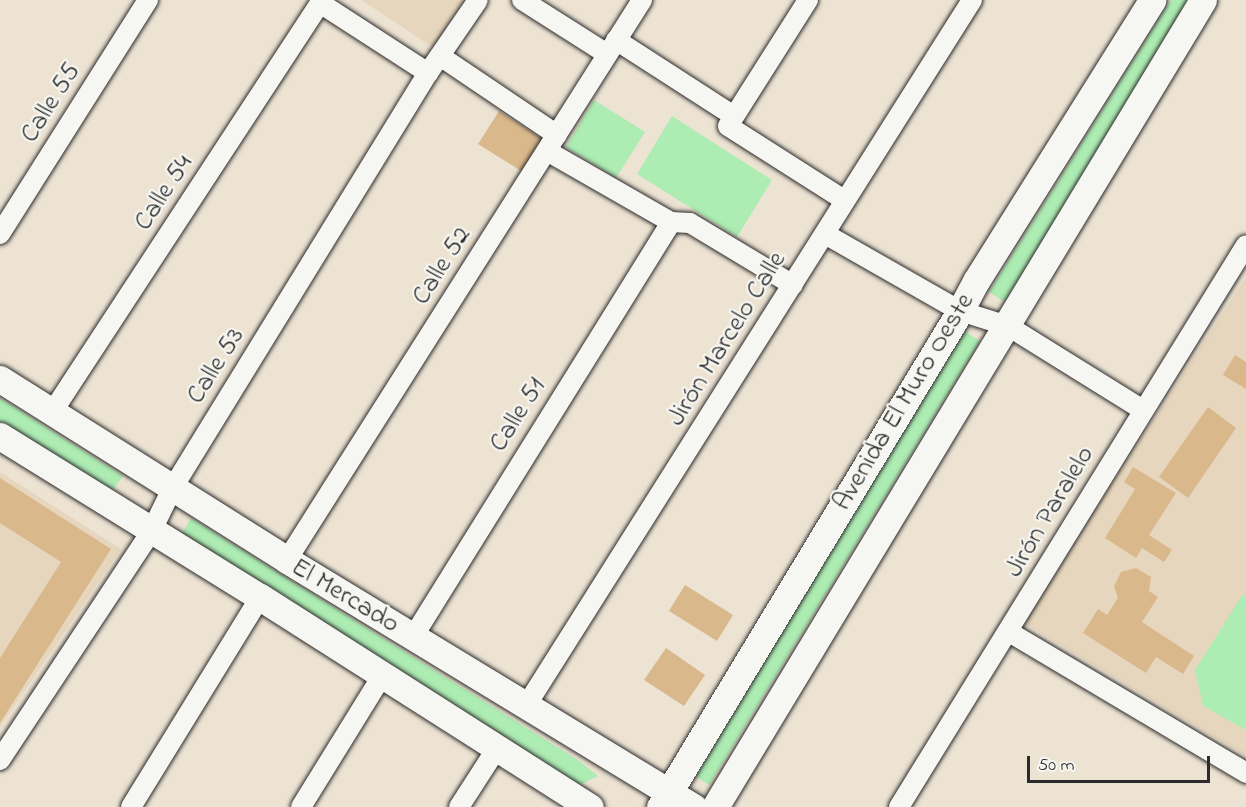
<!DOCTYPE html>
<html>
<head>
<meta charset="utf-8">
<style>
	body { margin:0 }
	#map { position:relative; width:1246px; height:807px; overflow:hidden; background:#ede3d3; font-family:"Indie Flower",sans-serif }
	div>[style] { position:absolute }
	.built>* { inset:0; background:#e7d6be }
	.green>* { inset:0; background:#adecb3 }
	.building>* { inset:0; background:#d9b88c }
	.roads { filter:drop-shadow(0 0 2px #2b2b2b) drop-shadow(0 0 2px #2b2b2b) }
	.minor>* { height:20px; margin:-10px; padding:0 10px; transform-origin:10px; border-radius:10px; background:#f6f6f2 }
	.secondary>* { height:27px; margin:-13.5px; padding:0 13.5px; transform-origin:13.5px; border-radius:13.5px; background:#f6f6f2 }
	span { translate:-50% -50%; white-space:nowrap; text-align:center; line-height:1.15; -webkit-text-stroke:4.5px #f6f6f2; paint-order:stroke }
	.street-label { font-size:27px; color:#2b2b2b }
	.scale { position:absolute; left:1027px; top:756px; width:183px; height:27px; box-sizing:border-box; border:3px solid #2b2b2b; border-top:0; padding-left:8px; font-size:18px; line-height:21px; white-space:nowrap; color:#2b2b2b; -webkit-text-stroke:4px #f6f6f2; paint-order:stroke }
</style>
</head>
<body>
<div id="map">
	<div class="built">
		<div style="clip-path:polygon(361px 0,469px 0,437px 50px)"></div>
		<div style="clip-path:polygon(1246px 277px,1246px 756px,1022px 622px)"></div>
		<div style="clip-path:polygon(0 472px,121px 549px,0 727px)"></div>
	</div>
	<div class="green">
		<div style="clip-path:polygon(1171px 0,1193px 0,1005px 302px,989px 292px)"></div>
		<div style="clip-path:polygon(594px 100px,645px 132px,616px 178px,566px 147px)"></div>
		<div style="clip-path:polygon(672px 116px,772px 180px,737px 237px,637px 174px)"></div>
		<div style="clip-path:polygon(963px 330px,980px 341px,709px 785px,692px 774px)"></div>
		<div style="clip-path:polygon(0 398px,123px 476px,110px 494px,0 425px)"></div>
		<div style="clip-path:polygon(191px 518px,578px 760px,598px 776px,573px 788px,180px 537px)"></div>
		<div style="clip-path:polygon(1243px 594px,1246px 597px,1246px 730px,1203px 706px,1195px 670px)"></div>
	</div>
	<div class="building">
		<div style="clip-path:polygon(499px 111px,546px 141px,526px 174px,478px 144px)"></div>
		<div style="clip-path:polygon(1235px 355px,1246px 362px,1246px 389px,1223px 375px)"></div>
		<div style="clip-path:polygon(1208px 407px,1236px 428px,1188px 498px,1159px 477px)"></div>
		<div style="clip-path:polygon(1133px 467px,1176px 493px,1149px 535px,1172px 550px,1164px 562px,1142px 548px,1136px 558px,1105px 538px,1135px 489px,1124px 482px)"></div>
		<div style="clip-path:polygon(0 478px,111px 549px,0 723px,0 658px,61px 562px,0 523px)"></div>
		<div style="clip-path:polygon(1136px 568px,1151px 577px,1149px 591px,1158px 597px,1142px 622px,1194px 656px,1183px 674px,1156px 657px,1146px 673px,1083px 633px,1098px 609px,1107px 615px,1118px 598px,1114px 586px,1121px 572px)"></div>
		<div style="clip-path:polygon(685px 585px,733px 615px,717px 641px,669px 611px)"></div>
		<div style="clip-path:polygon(666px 648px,705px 675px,684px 706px,644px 680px)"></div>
	</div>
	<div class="roads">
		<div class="minor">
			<div style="left:522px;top:0;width:101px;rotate:32.4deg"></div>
			<div style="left:808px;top:0;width:149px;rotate:122.4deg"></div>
			<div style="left:728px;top:126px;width:138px;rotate:32.5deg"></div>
			<div style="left:616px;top:40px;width:140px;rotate:32.8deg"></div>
			<div style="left:440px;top:56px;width:141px;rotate:34deg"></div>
			<div style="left:547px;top:151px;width:143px;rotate:29.8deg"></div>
			<div style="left:671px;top:222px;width:19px;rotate:3deg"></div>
			<div style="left:690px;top:223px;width:120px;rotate:31deg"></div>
			<div style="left:0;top:234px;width:277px;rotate:-57.7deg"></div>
			<div style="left:825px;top:234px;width:155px;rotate:29.7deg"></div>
			<div style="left:960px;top:311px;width:50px;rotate:17.4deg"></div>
			<div style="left:1008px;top:326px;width:159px;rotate:31.9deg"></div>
			<div style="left:53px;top:411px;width:488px;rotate:-56.8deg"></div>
			<div style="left:320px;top:3px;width:129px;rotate:32.9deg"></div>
			<div style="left:287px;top:560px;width:663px;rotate:-57.63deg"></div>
			<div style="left:1009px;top:632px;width:276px;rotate:30.7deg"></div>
			<div style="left:413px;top:637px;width:489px;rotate:-58.1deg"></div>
			<div style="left:526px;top:706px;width:835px;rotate:-57.72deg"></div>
			<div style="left:0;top:760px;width:276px;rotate:-56.5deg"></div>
			<div style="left:152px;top:530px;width:46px;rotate:-64deg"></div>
			<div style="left:172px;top:489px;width:488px;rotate:-58.4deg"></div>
			<div style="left:428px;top:73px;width:88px;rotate:-55.6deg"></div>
			<div style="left:131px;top:807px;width:246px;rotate:-58.4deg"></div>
			<div style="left:301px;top:807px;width:154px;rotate:-58.3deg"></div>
			<div style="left:459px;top:807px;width:70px;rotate:-57.2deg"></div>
			<div style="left:899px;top:807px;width:660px;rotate:-58.31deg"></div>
		</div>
		<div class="secondary">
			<div style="left:0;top:379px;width:339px;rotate:32.2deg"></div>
			<div style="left:287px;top:560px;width:476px;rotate:31.3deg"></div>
			<div style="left:0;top:436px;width:306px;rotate:31.8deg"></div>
			<div style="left:260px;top:597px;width:391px;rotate:32.5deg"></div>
			<div style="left:660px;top:807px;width:580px;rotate:-58.83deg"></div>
			<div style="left:960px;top:311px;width:34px;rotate:-62deg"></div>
			<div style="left:976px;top:281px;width:332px;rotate:-57.9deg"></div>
			<div style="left:715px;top:807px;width:943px;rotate:-58.84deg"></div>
		</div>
	</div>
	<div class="street-label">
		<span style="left:51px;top:103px;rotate:-58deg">Calle 55</span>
		<span style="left:164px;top:193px;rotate:-57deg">Calle 54</span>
		<span style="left:442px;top:266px;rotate:-58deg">Calle 52</span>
		<span style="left:727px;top:339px;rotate:-58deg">Jirón Marcelo Calle</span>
		<span style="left:216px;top:366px;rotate:-58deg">Calle 53</span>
		<span style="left:904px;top:402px;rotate:-59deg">Avenida El Muro Oeste</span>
		<span style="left:518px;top:415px;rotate:-58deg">Calle 51</span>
		<span style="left:1050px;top:512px;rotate:-59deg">Jirón Paralelo</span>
		<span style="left:345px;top:596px;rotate:31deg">El Mercado</span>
	</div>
	<div class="scale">50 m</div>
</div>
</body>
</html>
